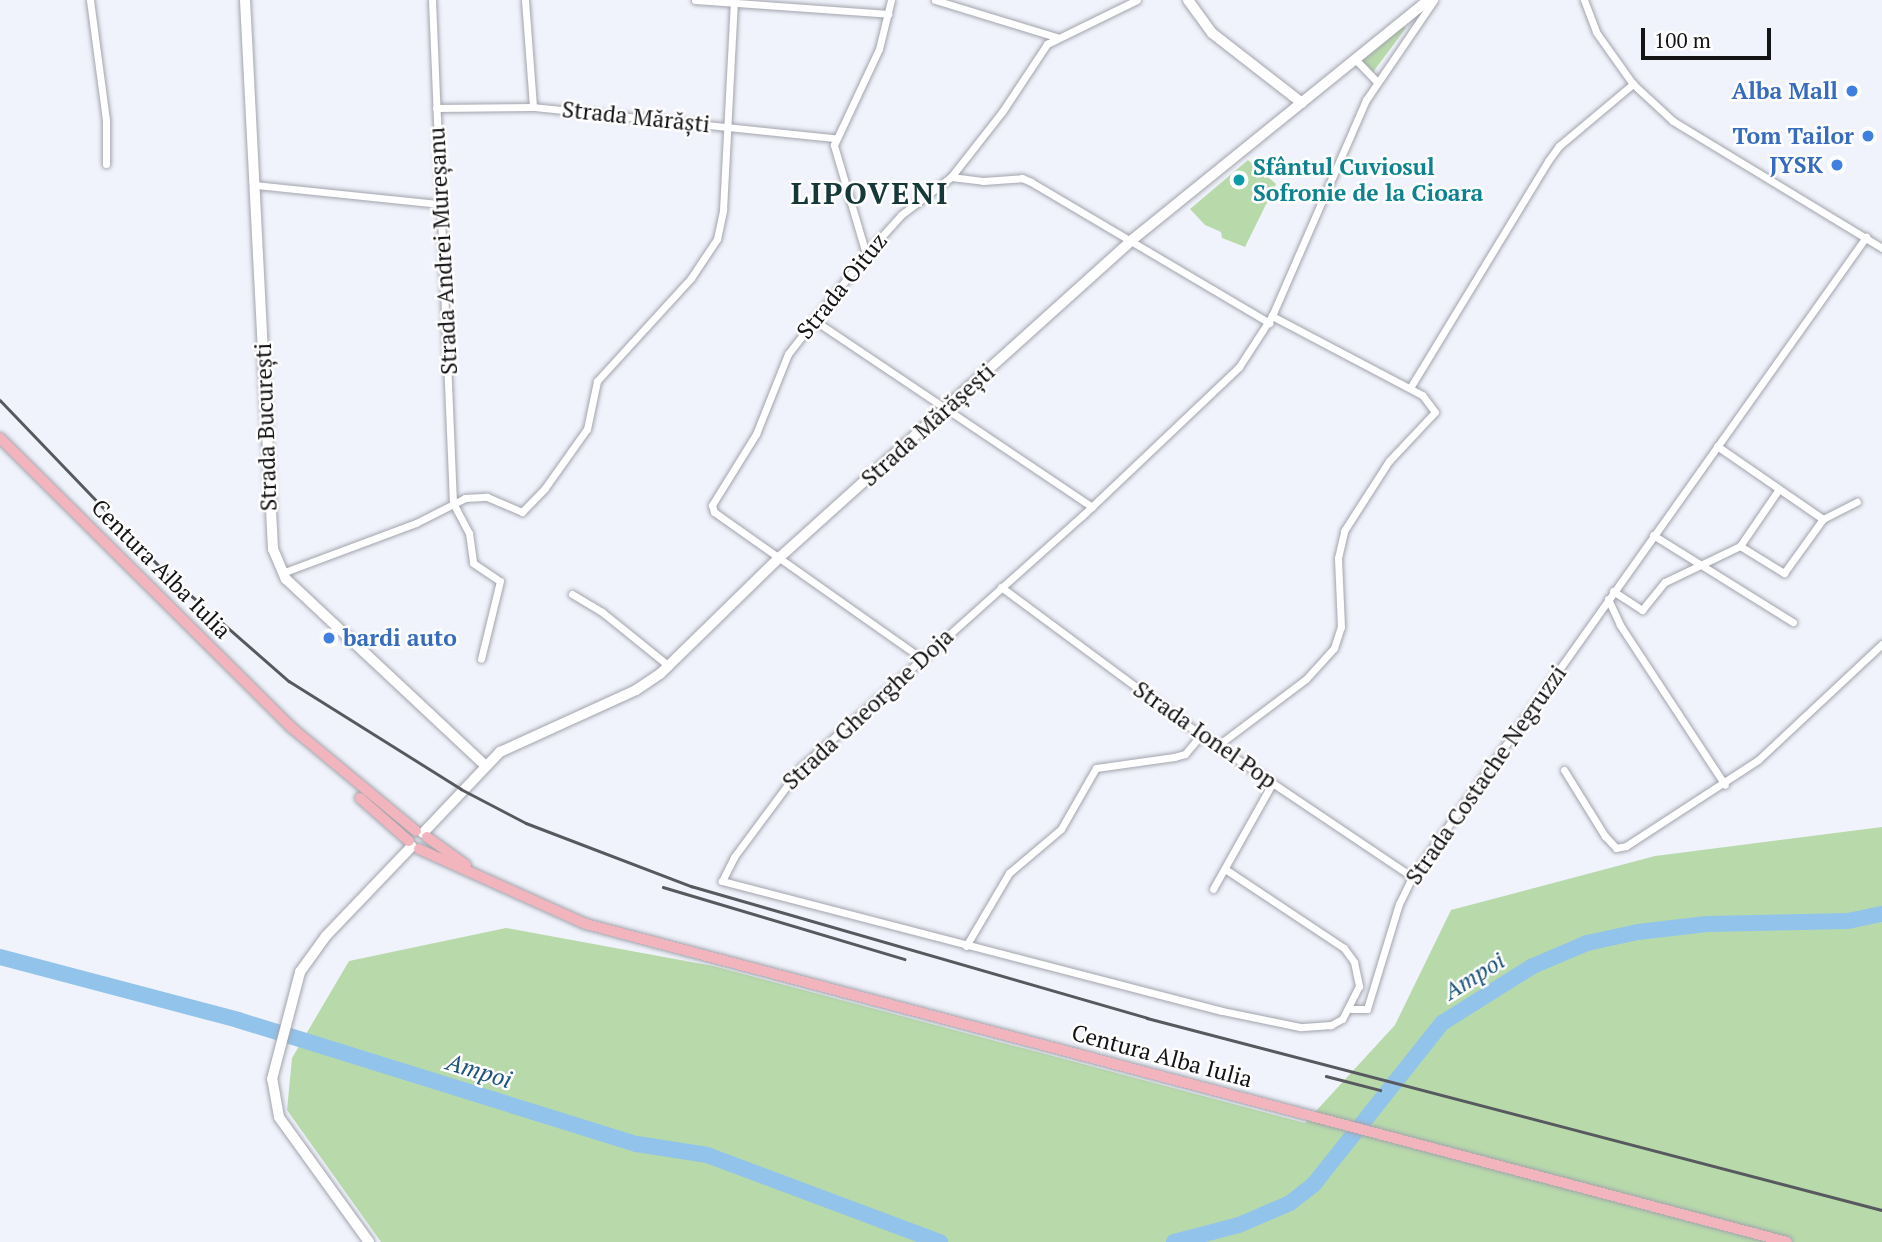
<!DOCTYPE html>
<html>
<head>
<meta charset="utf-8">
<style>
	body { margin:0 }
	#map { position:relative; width:1882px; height:1242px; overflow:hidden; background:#f1f3fc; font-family:"PT Serif",serif }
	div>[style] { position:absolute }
	.green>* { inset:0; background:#b8daab }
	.river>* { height:16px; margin:-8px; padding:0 8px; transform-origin:8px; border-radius:8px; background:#92c3eb }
	.roads { filter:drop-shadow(0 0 2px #a2a4ac) drop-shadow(0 0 2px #a2a4ac) }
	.street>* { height:7px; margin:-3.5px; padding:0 3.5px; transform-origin:3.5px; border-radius:3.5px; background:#fff }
	.secondary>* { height:10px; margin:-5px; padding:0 5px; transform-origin:5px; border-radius:5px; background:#fff }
	.primary>* { height:10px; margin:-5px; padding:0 5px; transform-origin:5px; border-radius:5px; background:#f2b5bd }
	.rail>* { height:2.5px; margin:-1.25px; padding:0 1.25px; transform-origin:1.25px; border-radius:1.25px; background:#58595e }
	.dots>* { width:19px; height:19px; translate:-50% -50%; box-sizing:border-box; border:4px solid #fff; border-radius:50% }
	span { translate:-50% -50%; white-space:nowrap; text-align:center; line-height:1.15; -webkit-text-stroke:5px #fff; paint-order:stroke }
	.shop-label { font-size:23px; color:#366cbe; font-weight:700 }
	.right { translate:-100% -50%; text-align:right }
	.left { translate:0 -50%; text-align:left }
	.street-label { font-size:23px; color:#141417 }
	.culture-label { font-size:23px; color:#0d838f; font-weight:700 }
	.water-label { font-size:24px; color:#1e547b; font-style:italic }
	.district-label { font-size:30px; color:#163838; font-weight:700; letter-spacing:2px }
	.scale { position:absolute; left:1641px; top:28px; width:130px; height:32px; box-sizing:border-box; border:4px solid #141417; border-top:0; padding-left:9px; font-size:21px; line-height:24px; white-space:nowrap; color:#141417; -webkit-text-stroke:5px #fff; paint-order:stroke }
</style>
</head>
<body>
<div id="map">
	<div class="green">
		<div style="clip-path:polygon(1403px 26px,1406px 28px,1373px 72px,1362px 61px)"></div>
		<div style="clip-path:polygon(1248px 160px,1276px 184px,1245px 247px,1222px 238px,1221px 232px,1205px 225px,1190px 209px)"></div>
		<div style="clip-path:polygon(1882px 827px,1882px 1242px,381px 1242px,287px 1110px,292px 1058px,349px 961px,506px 928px,713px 966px,1305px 1123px,1395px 1025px,1451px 910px,1655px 856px)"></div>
	</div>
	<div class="river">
		<div style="left:0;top:957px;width:246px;rotate:14.8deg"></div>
		<div style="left:238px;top:1020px;width:418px;rotate:17.3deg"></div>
		<div style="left:637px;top:1144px;width:71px;rotate:8.9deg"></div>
		<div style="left:707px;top:1155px;width:249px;rotate:20.5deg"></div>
		<div style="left:1174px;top:1242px;width:67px;rotate:-14.7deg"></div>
		<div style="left:1239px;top:1225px;width:56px;rotate:-23.3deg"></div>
		<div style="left:1290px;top:1203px;width:31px;rotate:-38deg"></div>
		<div style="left:1314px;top:1184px;width:206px;rotate:-51.5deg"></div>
		<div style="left:1442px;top:1023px;width:107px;rotate:-32.1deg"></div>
		<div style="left:1533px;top:966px;width:59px;rotate:-23.1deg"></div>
		<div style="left:1587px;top:943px;width:52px;rotate:-12.2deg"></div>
		<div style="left:1638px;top:932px;width:69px;rotate:-6.6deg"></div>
		<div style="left:1707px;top:924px;width:141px;rotate:-1.2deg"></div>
		<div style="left:1848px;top:921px;width:35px;rotate:-12deg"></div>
	</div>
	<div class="roads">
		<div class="street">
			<div style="left:90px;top:0;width:121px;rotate:82.4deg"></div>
			<div style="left:106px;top:120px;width:44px;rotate:90deg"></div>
			<div style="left:432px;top:0;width:503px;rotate:87.61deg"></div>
			<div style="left:453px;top:503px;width:34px;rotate:62deg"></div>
			<div style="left:469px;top:533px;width:30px;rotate:82deg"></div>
			<div style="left:473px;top:563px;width:32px;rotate:34deg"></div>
			<div style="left:500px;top:581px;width:80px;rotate:103.7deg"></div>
			<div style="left:525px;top:0;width:107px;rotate:85.7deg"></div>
			<div style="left:695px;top:0;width:194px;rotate:4.1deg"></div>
			<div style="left:935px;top:0;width:127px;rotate:17deg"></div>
			<div style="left:1584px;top:0;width:34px;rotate:69deg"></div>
			<div style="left:1596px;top:32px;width:64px;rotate:54.6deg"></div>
			<div style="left:1633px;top:84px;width:54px;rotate:42.8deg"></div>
			<div style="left:1673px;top:121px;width:245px;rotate:31.3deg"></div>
			<div style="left:1355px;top:59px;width:32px;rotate:46deg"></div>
			<div style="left:436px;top:108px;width:97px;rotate:-0.6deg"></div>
			<div style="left:533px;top:107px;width:304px;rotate:5.9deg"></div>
			<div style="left:951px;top:177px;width:32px;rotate:7deg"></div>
			<div style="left:983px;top:181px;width:39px;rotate:-4deg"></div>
			<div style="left:1022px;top:178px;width:10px;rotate:24deg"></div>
			<div style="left:1031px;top:182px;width:277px;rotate:30.6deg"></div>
			<div style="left:255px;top:185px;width:185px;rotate:5.9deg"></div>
			<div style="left:866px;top:254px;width:114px;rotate:-106.4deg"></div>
			<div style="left:834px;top:145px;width:106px;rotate:-64.9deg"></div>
			<div style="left:879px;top:49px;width:50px;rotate:-76.2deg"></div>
			<div style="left:814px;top:320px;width:335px;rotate:33.9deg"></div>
			<div style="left:1410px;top:388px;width:266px;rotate:-58.7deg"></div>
			<div style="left:1548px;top:161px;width:19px;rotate:-54deg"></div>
			<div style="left:1559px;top:146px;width:97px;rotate:-40deg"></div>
			<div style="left:1717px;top:446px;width:129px;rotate:34.6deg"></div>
			<div style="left:1653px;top:535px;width:165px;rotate:31.9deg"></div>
			<div style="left:1740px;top:546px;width:69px;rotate:-55.6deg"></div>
			<div style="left:282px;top:573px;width:143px;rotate:-20.5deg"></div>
			<div style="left:416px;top:523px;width:55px;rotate:-27deg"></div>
			<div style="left:465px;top:498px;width:22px;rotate:-3deg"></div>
			<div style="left:487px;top:497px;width:38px;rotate:23deg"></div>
			<div style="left:522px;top:512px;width:33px;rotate:-46deg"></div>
			<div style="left:545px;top:488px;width:72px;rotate:-54.6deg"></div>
			<div style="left:587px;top:429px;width:49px;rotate:-78.2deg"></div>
			<div style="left:597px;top:381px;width:139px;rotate:-47.6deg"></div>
			<div style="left:691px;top:278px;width:47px;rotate:-56.3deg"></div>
			<div style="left:717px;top:239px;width:30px;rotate:-78deg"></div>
			<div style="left:723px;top:210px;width:210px;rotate:-87deg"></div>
			<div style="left:1001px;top:587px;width:249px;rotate:36.5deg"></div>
			<div style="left:1201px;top:735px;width:254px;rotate:33.9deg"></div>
			<div style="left:1613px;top:591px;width:35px;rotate:33deg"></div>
			<div style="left:1642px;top:610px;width:36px;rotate:-51deg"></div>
			<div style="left:1665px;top:582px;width:83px;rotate:-25.6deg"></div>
			<div style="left:1740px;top:546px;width:52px;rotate:31.5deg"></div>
			<div style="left:1784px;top:573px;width:67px;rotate:-54.2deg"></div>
			<div style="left:1823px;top:519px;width:38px;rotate:-27deg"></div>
			<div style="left:572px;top:594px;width:35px;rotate:31deg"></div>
			<div style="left:602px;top:612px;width:86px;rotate:38.9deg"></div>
			<div style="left:1608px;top:599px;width:29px;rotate:65deg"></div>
			<div style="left:1620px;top:625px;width:191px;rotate:56.7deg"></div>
			<div style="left:921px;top:658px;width:253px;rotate:-144.8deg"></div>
			<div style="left:714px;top:512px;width:7px;rotate:-106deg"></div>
			<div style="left:712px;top:505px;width:84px;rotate:-58.2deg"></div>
			<div style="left:756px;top:434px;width:86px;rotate:-68.2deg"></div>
			<div style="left:788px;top:354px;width:127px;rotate:-52deg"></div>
			<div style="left:866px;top:254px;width:52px;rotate:-48.1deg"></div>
			<div style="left:901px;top:215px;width:63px;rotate:-37.2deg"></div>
			<div style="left:951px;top:177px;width:83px;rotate:-51.9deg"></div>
			<div style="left:1002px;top:112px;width:82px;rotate:-56.5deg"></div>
			<div style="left:1047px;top:44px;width:100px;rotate:-26.1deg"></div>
			<div style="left:1217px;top:746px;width:111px;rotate:-37deg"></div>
			<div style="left:1306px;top:679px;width:42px;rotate:-47.9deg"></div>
			<div style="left:1334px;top:648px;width:22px;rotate:-72deg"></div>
			<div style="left:1341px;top:627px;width:69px;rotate:-92.5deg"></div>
			<div style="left:1338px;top:558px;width:28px;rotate:-77deg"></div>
			<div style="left:1344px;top:531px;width:83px;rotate:-57.3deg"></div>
			<div style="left:1389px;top:461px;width:67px;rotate:-46.8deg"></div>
			<div style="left:1435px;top:412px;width:21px;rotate:-127deg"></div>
			<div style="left:1422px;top:395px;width:170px;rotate:-152.2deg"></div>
			<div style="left:1564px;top:770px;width:78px;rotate:58.2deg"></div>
			<div style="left:1605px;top:836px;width:16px;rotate:47deg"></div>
			<div style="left:1616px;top:848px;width:10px;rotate:-11deg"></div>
			<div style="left:1626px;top:846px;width:158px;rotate:-33.1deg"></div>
			<div style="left:1758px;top:760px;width:170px;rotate:-43.1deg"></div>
			<div style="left:1225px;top:869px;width:143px;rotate:33.6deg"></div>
			<div style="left:1344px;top:948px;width:17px;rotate:54deg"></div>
			<div style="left:1354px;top:962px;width:25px;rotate:78deg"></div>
			<div style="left:1359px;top:986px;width:37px;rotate:117deg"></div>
			<div style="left:1342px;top:1019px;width:13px;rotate:151deg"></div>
			<div style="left:1331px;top:1025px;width:31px;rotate:176deg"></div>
			<div style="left:1300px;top:1027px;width:80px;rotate:-168.4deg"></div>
			<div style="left:1222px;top:1011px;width:517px;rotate:-165.43deg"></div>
			<div style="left:722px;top:881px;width:27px;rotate:-63deg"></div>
			<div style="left:734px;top:857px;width:111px;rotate:-53.4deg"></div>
			<div style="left:800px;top:768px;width:378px;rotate:-41.8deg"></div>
			<div style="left:1082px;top:516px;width:216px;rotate:-43.5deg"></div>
			<div style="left:1239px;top:367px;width:61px;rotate:-57.1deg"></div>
			<div style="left:1272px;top:316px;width:236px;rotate:-66.5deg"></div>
			<div style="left:1366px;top:100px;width:121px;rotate:-55.8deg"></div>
			<div style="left:1213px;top:889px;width:120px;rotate:-60.7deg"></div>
			<div style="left:966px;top:946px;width:85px;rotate:-59.5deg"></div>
			<div style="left:1009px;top:873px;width:68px;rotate:-40.2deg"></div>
			<div style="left:1061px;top:829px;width:70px;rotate:-60.2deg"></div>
			<div style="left:1096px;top:768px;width:79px;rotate:-8deg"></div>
			<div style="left:1174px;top:757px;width:11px;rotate:-15deg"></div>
			<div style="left:1185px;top:754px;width:25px;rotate:-50deg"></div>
			<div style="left:1351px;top:1009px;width:16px"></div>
			<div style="left:1367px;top:1009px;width:110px;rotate:-73.1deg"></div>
			<div style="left:1399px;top:904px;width:30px;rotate:-64deg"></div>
			<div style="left:1412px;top:877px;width:785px;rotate:-54.65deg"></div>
		</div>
		<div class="secondary">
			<div style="left:245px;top:0;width:550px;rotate:87.08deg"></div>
			<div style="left:273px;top:549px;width:33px;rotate:67deg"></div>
			<div style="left:286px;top:579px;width:271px;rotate:43.1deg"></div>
			<div style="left:1188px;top:0;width:41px;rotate:54deg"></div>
			<div style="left:1212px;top:33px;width:114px;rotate:37.9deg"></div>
			<div style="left:423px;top:833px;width:112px;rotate:-46.5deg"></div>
			<div style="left:500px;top:752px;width:149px;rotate:-24.5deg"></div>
			<div style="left:636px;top:690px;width:29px;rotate:-34deg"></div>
			<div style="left:660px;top:674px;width:168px;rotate:-44.3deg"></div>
			<div style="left:780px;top:557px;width:474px;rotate:-42deg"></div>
			<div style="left:1132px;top:240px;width:381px;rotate:-39deg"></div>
			<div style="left:369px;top:1242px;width:154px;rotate:-125.8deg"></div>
			<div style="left:279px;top:1117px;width:39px;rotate:-100deg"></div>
			<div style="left:272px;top:1079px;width:111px;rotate:-75.3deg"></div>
			<div style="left:300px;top:972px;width:44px;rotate:-54.2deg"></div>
			<div style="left:326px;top:936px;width:124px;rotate:-46.3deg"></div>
		</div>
		<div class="primary">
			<div style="left:0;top:438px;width:412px;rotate:44.8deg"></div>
			<div style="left:292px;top:728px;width:161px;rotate:39.7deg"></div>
			<div style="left:360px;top:798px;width:65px;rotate:41.3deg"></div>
			<div style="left:427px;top:837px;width:48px;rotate:35.7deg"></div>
			<div style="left:419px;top:849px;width:183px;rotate:24.2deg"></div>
			<div style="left:586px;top:924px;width:1242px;rotate:14.83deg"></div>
		</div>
	</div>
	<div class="rail">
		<div style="left:0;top:400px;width:245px;rotate:46.2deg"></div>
		<div style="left:170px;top:577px;width:158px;rotate:41.2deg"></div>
		<div style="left:289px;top:681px;width:203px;rotate:32.1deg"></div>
		<div style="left:461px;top:789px;width:73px;rotate:27.6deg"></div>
		<div style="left:526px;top:823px;width:177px;rotate:20.9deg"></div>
		<div style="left:691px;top:886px;width:475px;rotate:16.1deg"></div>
		<div style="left:1147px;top:1018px;width:760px;rotate:14.64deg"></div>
		<div style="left:663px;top:887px;width:252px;rotate:16.6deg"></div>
		<div style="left:1326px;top:1076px;width:56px;rotate:14.5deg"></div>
	</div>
	<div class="dots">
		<div style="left:1852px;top:91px;background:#3f7fe0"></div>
		<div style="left:1868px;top:136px;background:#3f7fe0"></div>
		<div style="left:1837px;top:165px;background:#3f7fe0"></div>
		<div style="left:1239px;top:180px;background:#0f9aa8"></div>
		<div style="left:329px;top:638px;background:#3f7fe0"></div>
	</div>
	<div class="shop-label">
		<span class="right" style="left:1838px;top:91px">Alba Mall</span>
		<span class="right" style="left:1854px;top:136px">Tom Tailor</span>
		<span class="right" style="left:1823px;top:165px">JYSK</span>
		<span class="left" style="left:343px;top:638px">bardi auto</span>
	</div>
	<div class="street-label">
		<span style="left:636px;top:117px;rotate:6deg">Strada Mărăști</span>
		<span style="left:443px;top:251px;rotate:-93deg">Strada Andrei Mureșanu</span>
		<span style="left:842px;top:286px;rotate:-51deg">Strada Oituz</span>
		<span style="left:928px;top:425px;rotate:-42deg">Strada Mărășești</span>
		<span style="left:266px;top:427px;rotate:-92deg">Strada București</span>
		<span style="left:161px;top:569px;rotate:45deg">Centura Alba Iulia</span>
		<span style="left:868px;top:709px;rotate:-43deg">Strada Gheorghe Doja</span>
		<span style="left:1205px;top:735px;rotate:35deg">Strada Ionel Pop</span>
		<span style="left:1486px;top:775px;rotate:-55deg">Strada Costache Negruzzi</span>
		<span style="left:1162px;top:1056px;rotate:15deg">Centura Alba Iulia</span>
	</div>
	<div class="culture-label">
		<span class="left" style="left:1253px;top:180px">Sfântul Cuviosul<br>Sofronie de la Cioara</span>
	</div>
	<div class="water-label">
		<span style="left:1474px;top:976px;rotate:-32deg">Ampoi</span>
		<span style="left:479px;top:1071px;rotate:17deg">Ampoi</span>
	</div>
	<div class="district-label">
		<span style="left:870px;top:193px">LIPOVENI</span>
	</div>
	<div class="scale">100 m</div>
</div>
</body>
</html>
